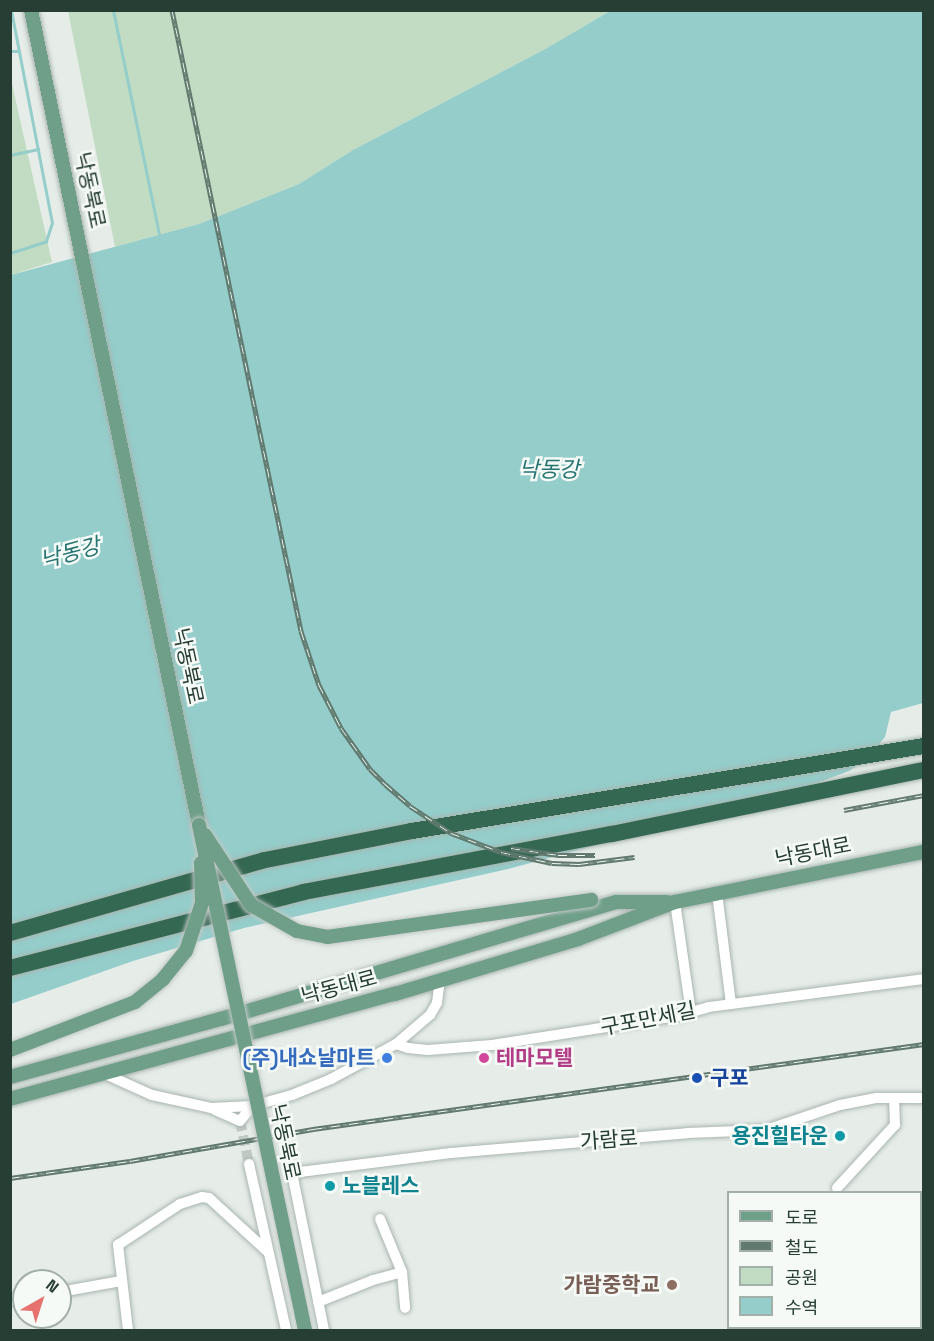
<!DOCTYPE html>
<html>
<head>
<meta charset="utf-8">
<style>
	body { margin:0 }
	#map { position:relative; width:934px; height:1341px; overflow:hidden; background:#e6ede9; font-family:"Space Grotesk","Noto Sans KR",sans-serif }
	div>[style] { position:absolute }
	.green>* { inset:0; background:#c1dcc3 }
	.water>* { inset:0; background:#94cdca }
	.stream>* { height:3px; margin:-1.5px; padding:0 1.5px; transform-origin:1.5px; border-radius:1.5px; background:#94cdca }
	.minor-tunnel>* { height:10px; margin-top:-5px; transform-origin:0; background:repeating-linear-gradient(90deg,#c0cac5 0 10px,transparent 0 15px) }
	.roads { filter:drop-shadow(0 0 2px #a9b5af) drop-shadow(0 0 2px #a9b5af) }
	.minor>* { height:10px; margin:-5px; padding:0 5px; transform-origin:5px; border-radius:5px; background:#fff }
	.major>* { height:14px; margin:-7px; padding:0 7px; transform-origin:7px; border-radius:7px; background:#6f9f89 }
	.highway>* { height:16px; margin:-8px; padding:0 8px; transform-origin:8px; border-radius:8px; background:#356853 }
	.rail>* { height:5px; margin-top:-2.5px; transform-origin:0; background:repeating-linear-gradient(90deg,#f6faf7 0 9px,#61796e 0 18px); box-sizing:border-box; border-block:2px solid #61796e }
	.bridges { filter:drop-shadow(0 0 2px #c2c9c6) drop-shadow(0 0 2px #c2c9c6) }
	.major-bridge>* { height:14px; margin:-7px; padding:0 7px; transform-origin:7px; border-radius:7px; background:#6f9f89 }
	.dots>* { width:16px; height:16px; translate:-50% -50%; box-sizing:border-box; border:3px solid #f6faf7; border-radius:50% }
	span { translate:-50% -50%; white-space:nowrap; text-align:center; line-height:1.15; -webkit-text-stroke:5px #f6faf7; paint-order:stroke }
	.street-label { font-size:21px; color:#263e33 }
	.shop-label { font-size:21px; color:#366cbe; font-weight:700 }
	.right { translate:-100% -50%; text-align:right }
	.hotel-label { font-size:21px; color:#b23c85; font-weight:700 }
	.left { translate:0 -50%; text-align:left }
	.transit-label { font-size:21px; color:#164399; font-weight:700 }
	.culture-label { font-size:21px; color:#0d838f; font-weight:700 }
	.education-label { font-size:21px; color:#785e54; font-weight:700 }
	.water-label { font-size:22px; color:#257573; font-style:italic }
	.frame { position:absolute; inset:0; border:12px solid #263e33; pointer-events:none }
	.legend { position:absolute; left:727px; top:1191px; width:195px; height:138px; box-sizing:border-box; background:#f6faf7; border:2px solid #a3afa9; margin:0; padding:8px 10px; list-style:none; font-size:18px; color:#263e33 }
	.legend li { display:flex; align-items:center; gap:12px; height:30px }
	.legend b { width:30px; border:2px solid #a3afa9 }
	.north { position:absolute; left:12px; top:1269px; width:60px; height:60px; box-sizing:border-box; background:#f6faf7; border:2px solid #a3afa9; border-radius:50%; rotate:39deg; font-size:16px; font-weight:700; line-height:24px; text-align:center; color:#263e33 }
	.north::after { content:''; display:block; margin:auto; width:21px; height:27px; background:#e5726c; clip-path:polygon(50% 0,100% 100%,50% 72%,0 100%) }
</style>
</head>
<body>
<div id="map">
	<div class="green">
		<div style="clip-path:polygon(68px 11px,610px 11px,547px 48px,353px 150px,299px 184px,199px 224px,115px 247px)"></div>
		<div style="clip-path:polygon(10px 75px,52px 262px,11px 275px,10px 275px)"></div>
	</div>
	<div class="water">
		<div style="clip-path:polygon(610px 11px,923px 11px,923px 703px,891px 712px,885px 737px,866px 760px,849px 771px,796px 791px,508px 869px,244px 928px,133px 961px,11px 1004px,11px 275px,199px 224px,299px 184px,353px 150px,547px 48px)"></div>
	</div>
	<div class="stream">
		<div style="left:113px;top:10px;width:233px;rotate:78.4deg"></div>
		<div style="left:10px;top:51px;width:9px"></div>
		<div style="left:10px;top:155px;width:29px;rotate:-12deg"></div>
		<div style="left:10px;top:253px;width:38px;rotate:-18deg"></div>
		<div style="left:46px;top:241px;width:19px;rotate:-72deg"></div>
		<div style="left:52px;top:223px;width:217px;rotate:-100.9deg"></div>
	</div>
	<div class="minor-tunnel">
		<div style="left:240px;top:1121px;width:44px;rotate:78.2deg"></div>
	</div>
	<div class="roads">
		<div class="minor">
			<div style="left:717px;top:893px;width:112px;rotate:82.8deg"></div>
			<div style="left:675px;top:902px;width:112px;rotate:81.8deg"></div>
			<div style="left:396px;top:1044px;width:13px;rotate:18deg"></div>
			<div style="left:408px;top:1048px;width:20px;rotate:6deg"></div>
			<div style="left:428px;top:1050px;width:64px;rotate:-4.5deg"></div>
			<div style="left:492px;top:1045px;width:188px;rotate:-8.9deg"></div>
			<div style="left:678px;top:1016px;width:32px;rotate:-16deg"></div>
			<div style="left:709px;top:1007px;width:217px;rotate:-7.4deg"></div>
			<div style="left:105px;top:1074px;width:51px;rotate:24.1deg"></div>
			<div style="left:152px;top:1095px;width:60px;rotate:12.4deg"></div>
			<div style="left:211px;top:1108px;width:41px;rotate:-2.8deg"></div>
			<div style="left:252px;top:1106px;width:41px;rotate:-15.4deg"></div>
			<div style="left:292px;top:1095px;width:42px;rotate:-22.3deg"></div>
			<div style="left:331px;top:1079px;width:74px;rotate:-28.3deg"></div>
			<div style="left:396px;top:1044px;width:45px;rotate:-40.5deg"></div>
			<div style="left:430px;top:1015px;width:14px;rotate:-60deg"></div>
			<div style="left:437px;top:1003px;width:23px;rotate:-83deg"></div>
			<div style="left:215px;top:1110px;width:27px;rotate:24deg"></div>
			<div style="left:240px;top:1121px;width:19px;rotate:-51deg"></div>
			<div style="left:249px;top:1164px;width:170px;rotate:77.4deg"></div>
			<div style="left:837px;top:1188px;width:86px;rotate:-47.4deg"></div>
			<div style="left:895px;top:1125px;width:27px;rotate:-92deg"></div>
			<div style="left:380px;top:1219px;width:57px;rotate:67.5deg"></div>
			<div style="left:60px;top:1292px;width:62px;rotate:-10.2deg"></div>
			<div style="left:10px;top:1300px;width:14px;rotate:-8deg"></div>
			<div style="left:318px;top:1302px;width:59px;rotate:-21.8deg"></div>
			<div style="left:373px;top:1280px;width:30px;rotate:-15deg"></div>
			<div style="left:402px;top:1272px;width:36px;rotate:85deg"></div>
			<div style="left:920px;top:1314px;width:4px"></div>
			<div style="left:128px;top:1330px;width:86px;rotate:-96.7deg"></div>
			<div style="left:118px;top:1245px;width:74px;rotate:-33.5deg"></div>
			<div style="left:180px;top:1204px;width:23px;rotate:-18deg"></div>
			<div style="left:202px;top:1197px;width:7px;rotate:8deg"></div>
			<div style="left:209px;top:1198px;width:80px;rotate:42.5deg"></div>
			<div style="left:324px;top:1330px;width:160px;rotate:-101.5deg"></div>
			<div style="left:292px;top:1173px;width:160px;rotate:-7.2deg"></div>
			<div style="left:451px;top:1153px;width:237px;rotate:-4.8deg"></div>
			<div style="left:687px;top:1133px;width:79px;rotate:-2.2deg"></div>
			<div style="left:766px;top:1130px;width:78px;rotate:-18.7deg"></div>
			<div style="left:840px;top:1105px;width:38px;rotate:-11deg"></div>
			<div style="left:877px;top:1098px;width:47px"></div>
			<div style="left:852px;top:1330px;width:4px;rotate:-27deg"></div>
		</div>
		<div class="major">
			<div style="left:31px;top:10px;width:832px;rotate:78.35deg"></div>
			<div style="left:10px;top:1077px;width:219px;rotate:-15.4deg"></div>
			<div style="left:221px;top:1019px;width:412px;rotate:-16.5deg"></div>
			<div style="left:616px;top:902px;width:51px"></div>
			<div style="left:10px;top:1099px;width:399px;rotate:-15.3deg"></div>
			<div style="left:395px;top:994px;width:191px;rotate:-16.7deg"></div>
			<div style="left:578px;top:939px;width:104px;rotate:-20.9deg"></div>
			<div style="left:675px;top:902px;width:254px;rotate:-11.4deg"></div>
		</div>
		<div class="highway">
			<div style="left:10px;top:933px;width:265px;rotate:-16deg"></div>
			<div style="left:265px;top:860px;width:150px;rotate:-11.2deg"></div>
			<div style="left:412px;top:831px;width:519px;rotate:-9.43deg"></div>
			<div style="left:10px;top:968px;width:304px;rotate:-14.5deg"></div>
			<div style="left:304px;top:892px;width:313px;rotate:-10.7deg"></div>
			<div style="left:612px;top:834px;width:318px;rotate:-11.6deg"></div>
		</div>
	</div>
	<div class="rail">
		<div style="left:172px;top:10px;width:634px;rotate:78.26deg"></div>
		<div style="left:301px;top:631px;width:57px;rotate:71.6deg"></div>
		<div style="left:319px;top:685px;width:48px;rotate:62.9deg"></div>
		<div style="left:341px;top:728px;width:50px;rotate:54.7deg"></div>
		<div style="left:370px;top:769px;width:21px;rotate:45deg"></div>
		<div style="left:385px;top:784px;width:33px;rotate:41deg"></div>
		<div style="left:410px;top:806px;width:49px;rotate:33.4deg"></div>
		<div style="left:451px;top:833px;width:53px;rotate:20.8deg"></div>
		<div style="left:501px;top:852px;width:52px;rotate:12.2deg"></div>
		<div style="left:552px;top:863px;width:27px;rotate:2deg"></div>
		<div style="left:579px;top:864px;width:56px;rotate:-7.1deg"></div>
		<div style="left:844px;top:810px;width:81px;rotate:-10.6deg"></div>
		<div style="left:511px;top:848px;width:48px;rotate:8.5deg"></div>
		<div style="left:558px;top:855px;width:37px"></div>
		<div style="left:10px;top:1178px;width:121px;rotate:-8.1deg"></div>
		<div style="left:130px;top:1161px;width:186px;rotate:-9.9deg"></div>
		<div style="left:313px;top:1129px;width:617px;rotate:-7.92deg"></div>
	</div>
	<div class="bridges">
		<div class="major-bridge">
			<div style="left:199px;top:825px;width:516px;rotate:78.15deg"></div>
			<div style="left:205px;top:835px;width:84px;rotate:56.7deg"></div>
			<div style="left:251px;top:905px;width:53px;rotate:29.5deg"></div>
			<div style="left:297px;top:931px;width:31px;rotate:11deg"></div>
			<div style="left:327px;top:937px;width:267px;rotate:-8deg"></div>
			<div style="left:10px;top:1050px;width:134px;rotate:-21deg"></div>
			<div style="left:135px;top:1002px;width:36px;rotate:-39deg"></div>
			<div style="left:163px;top:979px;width:36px;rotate:-51deg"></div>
			<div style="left:186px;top:951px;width:51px;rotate:-71.6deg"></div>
			<div style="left:202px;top:903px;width:40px;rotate:-91.4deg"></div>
		</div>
	</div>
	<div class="dots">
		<div style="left:387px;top:1058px;background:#3f7fe0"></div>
		<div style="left:484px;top:1058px;background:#d1479c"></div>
		<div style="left:697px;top:1078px;background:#1a4fb4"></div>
		<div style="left:840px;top:1136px;background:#0f9aa8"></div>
		<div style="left:330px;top:1186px;background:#0f9aa8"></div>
		<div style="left:672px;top:1285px;background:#8d6e63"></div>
	</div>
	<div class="street-label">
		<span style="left:90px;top:190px;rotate:78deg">낙동북로</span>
		<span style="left:188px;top:666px;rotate:78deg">낙동북로</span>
		<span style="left:813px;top:852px;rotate:-11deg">낙동대로</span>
		<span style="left:339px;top:987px;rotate:-15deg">낙동대로</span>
		<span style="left:648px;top:1019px;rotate:-11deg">구포만세길</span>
		<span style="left:609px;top:1140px;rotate:-4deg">가람로</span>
		<span style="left:285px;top:1142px;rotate:78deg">낙동북로</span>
	</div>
	<div class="shop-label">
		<span class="right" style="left:375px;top:1058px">(주)내쇼날마트</span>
	</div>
	<div class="hotel-label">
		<span class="left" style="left:496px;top:1058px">테마모텔</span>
	</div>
	<div class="transit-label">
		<span class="left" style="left:710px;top:1078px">구포</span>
	</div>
	<div class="culture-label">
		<span class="right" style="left:828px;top:1136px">용진힐타운</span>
		<span class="left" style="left:342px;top:1186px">노블레스</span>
	</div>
	<div class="education-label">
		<span class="right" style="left:660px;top:1285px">가람중학교</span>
	</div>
	<div class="water-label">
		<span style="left:549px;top:470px">낙동강</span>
		<span style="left:70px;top:553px;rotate:-15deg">낙동강</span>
	</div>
	<div class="frame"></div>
	<ul class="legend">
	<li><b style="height:8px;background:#6f9f89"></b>도로</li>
	<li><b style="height:8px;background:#61796e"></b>철도</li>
	<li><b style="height:16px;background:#c1dcc3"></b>공원</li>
	<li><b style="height:16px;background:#94cdca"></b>수역</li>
	</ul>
	<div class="north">N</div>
</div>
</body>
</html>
